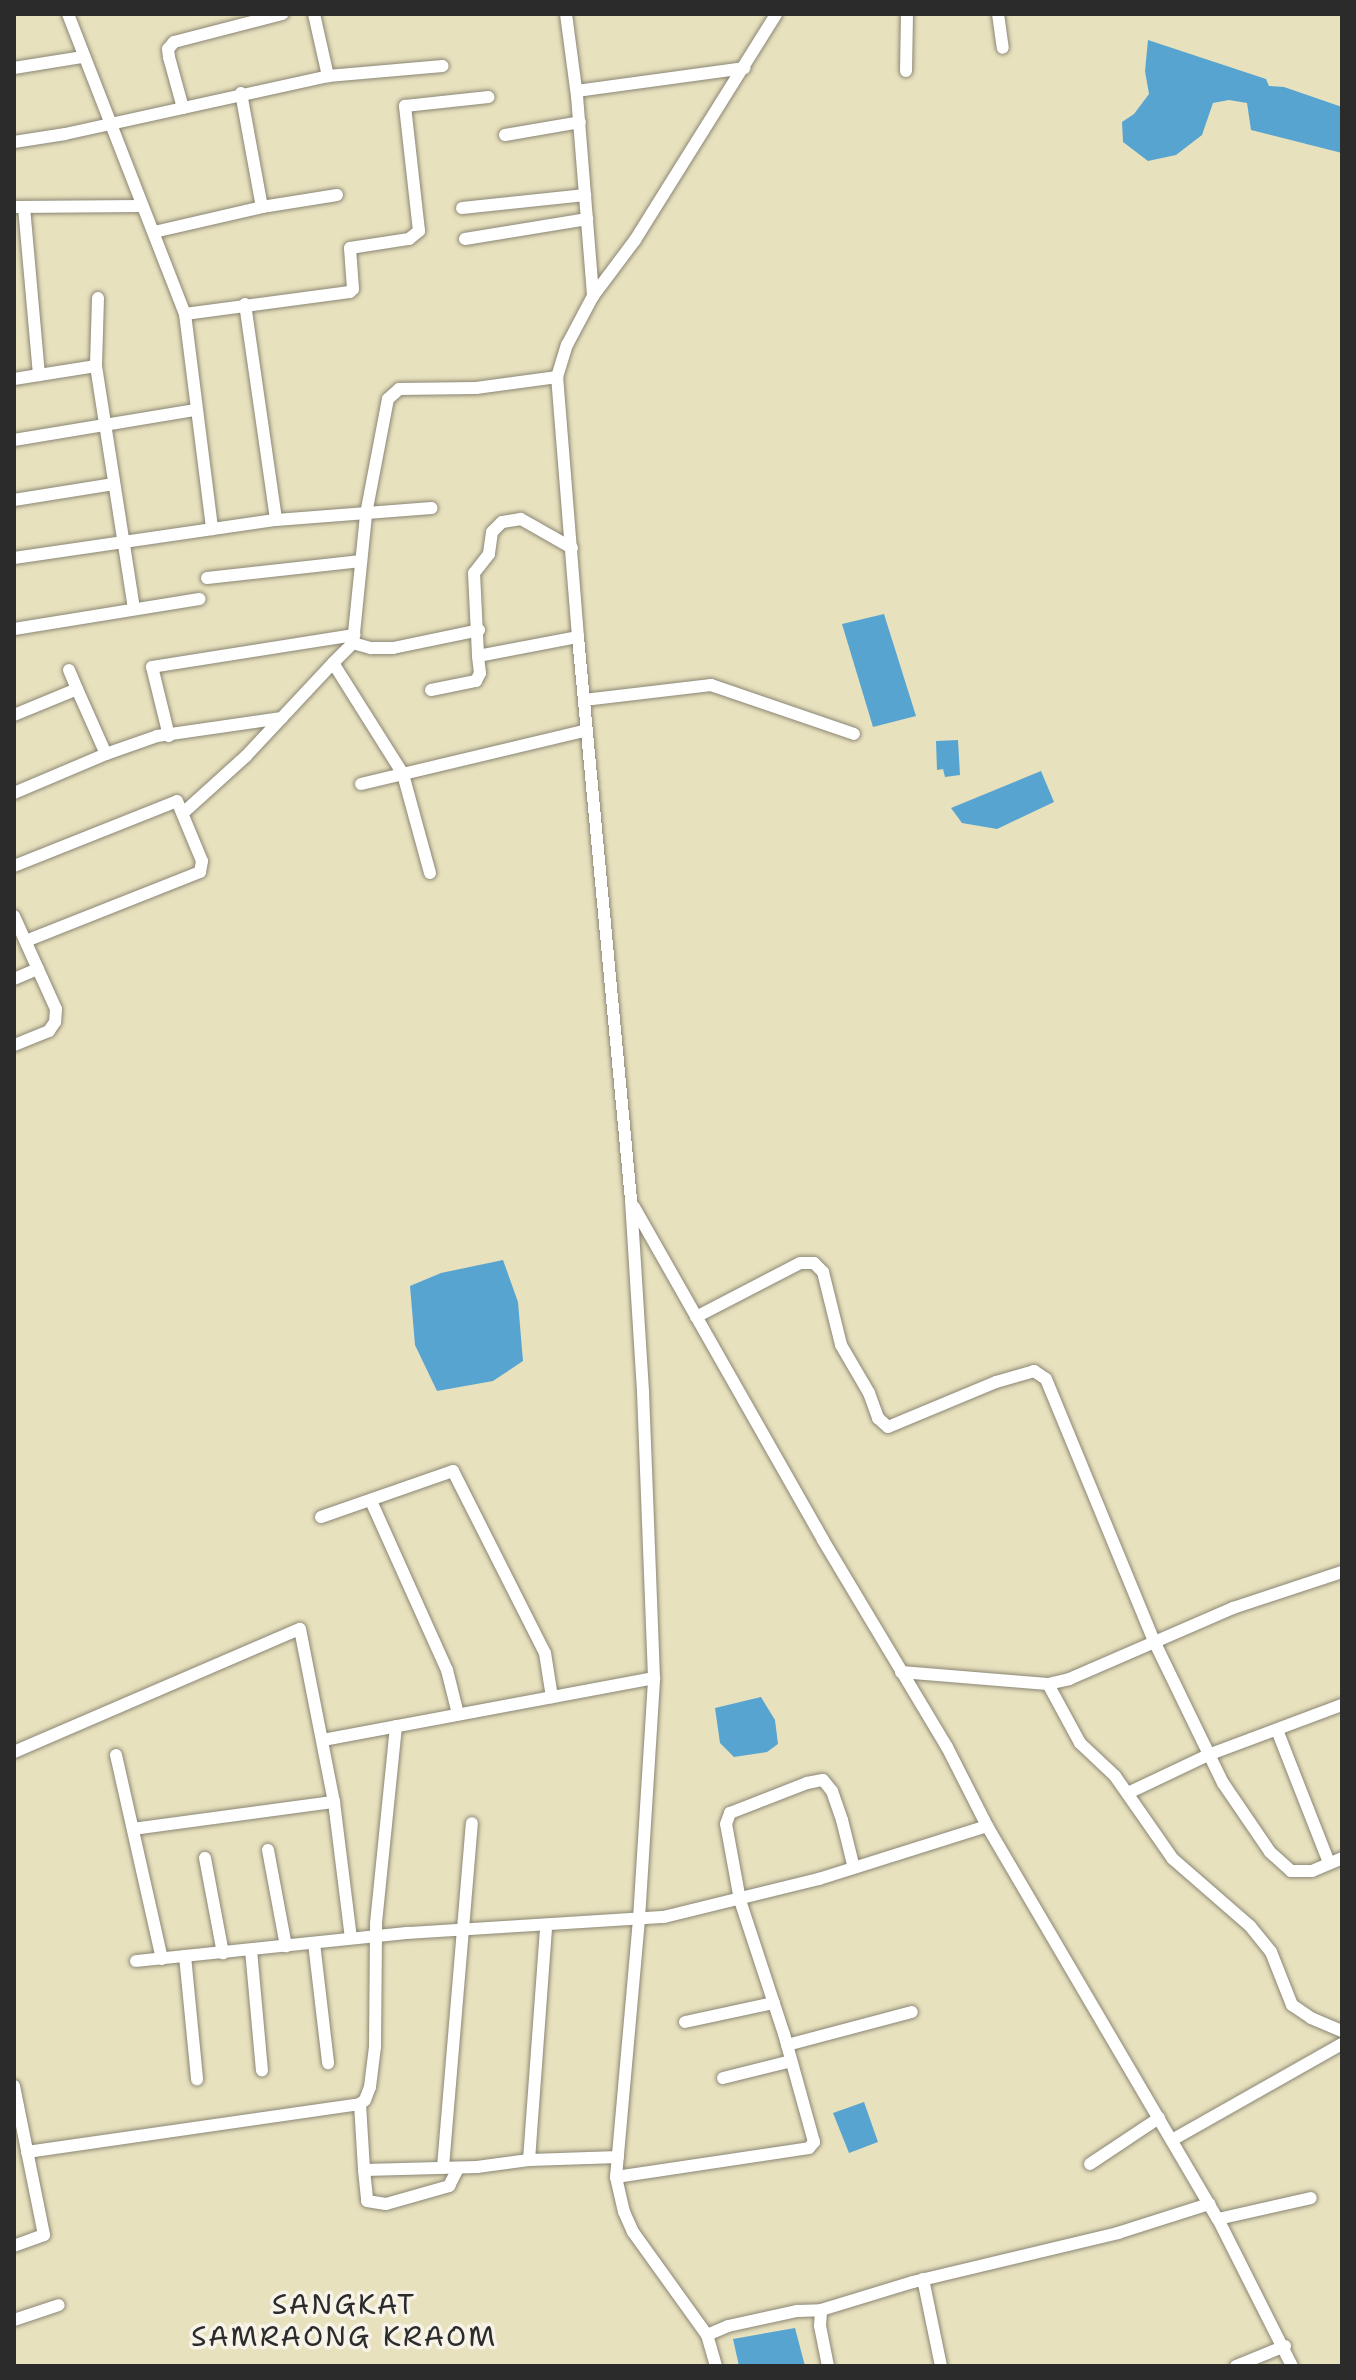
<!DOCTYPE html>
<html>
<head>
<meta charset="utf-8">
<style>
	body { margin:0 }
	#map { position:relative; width:1356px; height:2380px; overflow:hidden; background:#e8e1be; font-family:"Shantell Sans",sans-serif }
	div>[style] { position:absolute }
	.water>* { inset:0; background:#58a4d0 }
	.roads { filter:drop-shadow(0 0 2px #8a8674) drop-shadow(0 0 2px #8a8674) }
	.street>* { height:12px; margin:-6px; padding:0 6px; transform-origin:6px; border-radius:6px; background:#fff }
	span { translate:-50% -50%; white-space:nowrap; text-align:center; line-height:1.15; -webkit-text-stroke:7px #f7f3e8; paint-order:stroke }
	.quarter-label { font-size:28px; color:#2b2b2b; letter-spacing:2px }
	.frame { position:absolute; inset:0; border:16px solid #2b2b2b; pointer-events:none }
</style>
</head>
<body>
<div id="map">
	<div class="water">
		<div style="clip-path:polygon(1148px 40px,1266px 79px,1269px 86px,1284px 87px,1342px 107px,1342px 153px,1251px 130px,1247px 103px,1229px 100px,1213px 103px,1202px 135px,1176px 155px,1148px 161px,1123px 142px,1122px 122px,1134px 114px,1149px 94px,1145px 71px)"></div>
		<div style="clip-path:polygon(884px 614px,916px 716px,873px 727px,842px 624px)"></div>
		<div style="clip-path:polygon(958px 740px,960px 775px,945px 777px,943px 769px,937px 770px,936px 741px)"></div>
		<div style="clip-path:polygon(1041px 771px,1054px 802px,997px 829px,962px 823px,951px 808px)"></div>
		<div style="clip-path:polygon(503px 1260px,518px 1302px,523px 1361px,493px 1381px,437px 1391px,415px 1345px,410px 1286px,441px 1273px)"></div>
		<div style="clip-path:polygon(761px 1697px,775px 1720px,778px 1744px,767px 1752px,734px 1757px,720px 1743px,715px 1708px)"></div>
		<div style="clip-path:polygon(864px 2102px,878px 2142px,849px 2153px,833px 2113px)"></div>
		<div style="clip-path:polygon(795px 2328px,805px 2366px,739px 2366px,733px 2339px)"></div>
	</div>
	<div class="roads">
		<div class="street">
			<div style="left:68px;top:14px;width:322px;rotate:68.7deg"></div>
			<div style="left:185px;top:314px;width:217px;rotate:82.8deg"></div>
			<div style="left:314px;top:14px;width:64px;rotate:77.3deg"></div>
			<div style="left:566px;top:14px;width:83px;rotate:82.4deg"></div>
			<div style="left:577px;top:96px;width:201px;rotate:85.4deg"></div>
			<div style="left:998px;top:14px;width:34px;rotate:82deg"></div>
			<div style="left:14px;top:68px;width:70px;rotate:-9.1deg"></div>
			<div style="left:906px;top:71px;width:57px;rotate:-89deg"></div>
			<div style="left:577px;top:91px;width:169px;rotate:-7.8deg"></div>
			<div style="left:241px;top:93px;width:116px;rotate:79.6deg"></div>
			<div style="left:183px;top:108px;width:53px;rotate:-105.4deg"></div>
			<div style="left:169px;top:57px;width:8px;rotate:-97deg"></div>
			<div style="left:168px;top:49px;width:9px;rotate:-49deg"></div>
			<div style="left:174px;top:42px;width:112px;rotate:-14.5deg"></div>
			<div style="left:505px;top:135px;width:76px;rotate:-9.8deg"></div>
			<div style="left:14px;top:142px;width:52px;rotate:-8.9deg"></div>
			<div style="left:65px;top:134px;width:269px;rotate:-12.4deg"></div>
			<div style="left:328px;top:76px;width:115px;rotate:-5deg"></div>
			<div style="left:14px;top:207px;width:128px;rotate:-0.4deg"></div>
			<div style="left:24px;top:207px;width:169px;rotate:84.9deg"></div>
			<div style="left:462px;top:208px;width:124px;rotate:-6deg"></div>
			<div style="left:154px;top:232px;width:111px;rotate:-13deg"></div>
			<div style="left:262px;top:207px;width:76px;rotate:-9.1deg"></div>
			<div style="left:465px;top:239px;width:124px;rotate:-9.3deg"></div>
			<div style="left:98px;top:298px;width:68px;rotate:91.7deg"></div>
			<div style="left:96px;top:366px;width:245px;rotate:81.1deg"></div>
			<div style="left:245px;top:304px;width:218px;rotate:81.8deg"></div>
			<div style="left:185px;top:314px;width:166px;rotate:-7.6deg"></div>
			<div style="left:350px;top:292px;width:4px;rotate:-45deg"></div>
			<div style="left:353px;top:289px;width:41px;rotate:-94.2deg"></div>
			<div style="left:350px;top:248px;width:60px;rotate:-8.7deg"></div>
			<div style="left:409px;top:239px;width:13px;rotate:-39deg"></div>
			<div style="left:419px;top:231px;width:126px;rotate:-96.4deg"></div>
			<div style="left:405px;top:106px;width:84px;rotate:-6.1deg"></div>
			<div style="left:14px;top:379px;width:83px;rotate:-9deg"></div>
			<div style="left:14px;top:440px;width:184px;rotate:-9.4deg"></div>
			<div style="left:14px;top:500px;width:101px;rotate:-9.1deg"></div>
			<div style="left:572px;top:548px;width:59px;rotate:-150.4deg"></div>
			<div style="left:521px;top:519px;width:19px;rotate:171deg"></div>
			<div style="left:502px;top:522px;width:14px;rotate:135deg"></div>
			<div style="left:492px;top:532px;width:22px;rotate:98deg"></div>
			<div style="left:489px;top:554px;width:24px;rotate:128deg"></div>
			<div style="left:474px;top:573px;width:83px;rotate:87.2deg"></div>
			<div style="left:478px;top:656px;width:102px;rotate:-10.8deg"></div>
			<div style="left:14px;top:558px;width:265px;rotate:-8.3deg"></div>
			<div style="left:276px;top:520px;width:156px;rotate:-4.4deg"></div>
			<div style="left:207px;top:578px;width:155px;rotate:-6.3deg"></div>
			<div style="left:14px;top:629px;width:188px;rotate:-9.2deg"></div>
			<div style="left:353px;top:643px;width:19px;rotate:16deg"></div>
			<div style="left:371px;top:648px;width:22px"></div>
			<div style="left:393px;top:648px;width:88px;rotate:-11.8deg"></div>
			<div style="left:69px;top:670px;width:21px;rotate:67deg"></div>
			<div style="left:431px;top:690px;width:46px;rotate:-11.3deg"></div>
			<div style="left:476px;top:681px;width:9px;rotate:-63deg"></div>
			<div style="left:480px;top:673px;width:17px;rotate:-97deg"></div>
			<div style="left:584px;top:700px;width:128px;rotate:-6.7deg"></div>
			<div style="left:711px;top:685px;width:151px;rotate:18.9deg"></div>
			<div style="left:14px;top:715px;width:68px;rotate:-22.4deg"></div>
			<div style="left:77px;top:689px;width:71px;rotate:66deg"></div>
			<div style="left:169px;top:736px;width:71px;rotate:-103.8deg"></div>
			<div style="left:152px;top:667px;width:205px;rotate:-9deg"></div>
			<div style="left:361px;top:784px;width:232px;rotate:-13.4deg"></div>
			<div style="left:14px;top:793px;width:100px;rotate:-23deg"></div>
			<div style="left:106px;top:754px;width:54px;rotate:-19.4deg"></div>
			<div style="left:157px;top:736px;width:126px;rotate:-8.2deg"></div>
			<div style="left:183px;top:813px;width:85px;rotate:-42.1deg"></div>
			<div style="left:246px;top:756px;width:127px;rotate:-46.9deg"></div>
			<div style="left:14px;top:866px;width:175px;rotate:-21.7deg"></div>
			<div style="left:177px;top:801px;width:65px;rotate:67.4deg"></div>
			<div style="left:202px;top:861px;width:11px;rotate:100deg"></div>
			<div style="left:200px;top:872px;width:187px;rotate:158.4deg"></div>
			<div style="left:430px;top:873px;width:103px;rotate:-105.3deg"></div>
			<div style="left:403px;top:774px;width:131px;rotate:-122.2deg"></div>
			<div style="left:333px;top:663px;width:28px;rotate:-45deg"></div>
			<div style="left:353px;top:643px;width:130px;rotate:-84.2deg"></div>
			<div style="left:366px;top:514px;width:117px;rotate:-79.2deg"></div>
			<div style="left:388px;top:399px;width:15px;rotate:-42deg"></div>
			<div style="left:399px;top:389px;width:77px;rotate:-0.7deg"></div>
			<div style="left:476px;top:388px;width:82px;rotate:-7.7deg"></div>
			<div style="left:14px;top:916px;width:102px;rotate:65.7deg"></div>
			<div style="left:56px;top:1009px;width:13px;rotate:94deg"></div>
			<div style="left:55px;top:1022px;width:11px;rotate:124deg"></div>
			<div style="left:49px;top:1031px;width:38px;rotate:158deg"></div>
			<div style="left:14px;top:979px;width:26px;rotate:-23deg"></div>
			<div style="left:634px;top:1207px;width:383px;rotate:60.4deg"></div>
			<div style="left:823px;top:1540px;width:241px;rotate:59.1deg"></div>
			<div style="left:947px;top:1747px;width:89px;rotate:63.1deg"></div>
			<div style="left:987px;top:1826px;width:456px;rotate:59.6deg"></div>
			<div style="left:1218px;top:2219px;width:165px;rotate:63.3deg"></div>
			<div style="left:696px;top:1317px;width:117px;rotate:-27.4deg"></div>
			<div style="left:800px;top:1263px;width:14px"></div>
			<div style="left:814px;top:1263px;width:13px;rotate:45deg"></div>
			<div style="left:823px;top:1272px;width:75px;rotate:76.1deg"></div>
			<div style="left:841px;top:1345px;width:56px;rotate:59.7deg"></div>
			<div style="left:869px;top:1393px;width:27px;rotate:70deg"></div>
			<div style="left:878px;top:1418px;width:13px;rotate:42deg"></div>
			<div style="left:888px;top:1427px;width:117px;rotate:-22.6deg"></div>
			<div style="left:996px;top:1382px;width:40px;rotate:-16deg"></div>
			<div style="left:1034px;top:1371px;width:14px;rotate:34deg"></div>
			<div style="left:1046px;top:1379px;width:283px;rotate:67.6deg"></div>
			<div style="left:1154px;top:1641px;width:158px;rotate:64.1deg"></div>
			<div style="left:1223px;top:1783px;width:83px;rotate:55.7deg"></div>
			<div style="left:1270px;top:1852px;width:28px;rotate:42deg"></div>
			<div style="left:1291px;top:1871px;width:21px"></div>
			<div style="left:1312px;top:1871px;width:33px;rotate:-23deg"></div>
			<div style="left:371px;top:1501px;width:185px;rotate:65.8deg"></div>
			<div style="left:447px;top:1670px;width:45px;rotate:76deg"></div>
			<div style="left:321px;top:1517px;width:140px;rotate:-19.2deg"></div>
			<div style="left:453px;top:1471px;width:204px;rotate:63.2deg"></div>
			<div style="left:545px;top:1653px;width:45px;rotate:81deg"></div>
			<div style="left:901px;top:1672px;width:147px;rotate:4.7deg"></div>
			<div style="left:1048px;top:1684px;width:22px;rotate:-13deg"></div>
			<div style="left:1069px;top:1679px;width:179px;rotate:-23.4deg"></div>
			<div style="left:1233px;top:1608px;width:115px;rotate:-18.3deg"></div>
			<div style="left:1048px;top:1684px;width:67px;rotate:61.5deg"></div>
			<div style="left:1080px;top:1743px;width:48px;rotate:43.3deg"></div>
			<div style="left:1115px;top:1776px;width:101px;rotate:55.1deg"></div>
			<div style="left:1173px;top:1859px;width:102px;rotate:41deg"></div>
			<div style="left:1250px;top:1926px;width:33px;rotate:51deg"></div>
			<div style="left:1271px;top:1952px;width:57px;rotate:68.4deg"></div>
			<div style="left:1292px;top:2005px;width:23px;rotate:34deg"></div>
			<div style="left:1311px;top:2018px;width:34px;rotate:23deg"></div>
			<div style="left:1277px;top:1730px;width:143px;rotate:68.6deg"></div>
			<div style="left:323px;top:1740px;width:337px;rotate:-10.6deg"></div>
			<div style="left:14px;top:1752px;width:311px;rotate:-23.3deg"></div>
			<div style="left:300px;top:1629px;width:176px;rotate:78.9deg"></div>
			<div style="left:334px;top:1802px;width:137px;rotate:82.9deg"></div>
			<div style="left:116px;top:1755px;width:209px;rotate:77.3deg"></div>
			<div style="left:1128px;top:1793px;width:89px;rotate:-25.4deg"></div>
			<div style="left:1208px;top:1755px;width:143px;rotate:-20.5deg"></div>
			<div style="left:133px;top:1829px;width:203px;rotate:-7.7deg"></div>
			<div style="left:268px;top:1850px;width:98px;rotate:79.4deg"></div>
			<div style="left:205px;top:1858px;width:97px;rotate:79.3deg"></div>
			<div style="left:314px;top:1943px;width:121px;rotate:83.3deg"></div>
			<div style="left:251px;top:1950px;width:121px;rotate:84.8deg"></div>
			<div style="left:185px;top:1956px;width:124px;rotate:84.4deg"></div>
			<div style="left:136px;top:1961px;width:273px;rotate:-5.9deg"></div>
			<div style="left:408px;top:1933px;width:256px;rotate:-3.6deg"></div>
			<div style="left:664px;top:1917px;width:160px;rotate:-13.8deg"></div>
			<div style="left:819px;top:1879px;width:176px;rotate:-17.5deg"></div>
			<div style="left:685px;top:2022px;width:91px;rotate:-12.1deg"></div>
			<div style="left:787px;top:2045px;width:129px;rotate:-14.8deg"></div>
			<div style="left:723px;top:2078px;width:70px;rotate:-14deg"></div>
			<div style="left:14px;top:2086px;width:152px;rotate:78.6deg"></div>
			<div style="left:44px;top:2235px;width:32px;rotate:160deg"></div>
			<div style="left:360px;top:2104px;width:66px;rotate:86.5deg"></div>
			<div style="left:364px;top:2170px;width:113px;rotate:-1.5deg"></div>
			<div style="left:477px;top:2167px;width:52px;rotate:-7.7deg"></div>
			<div style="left:529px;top:2160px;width:89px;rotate:-1.9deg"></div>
			<div style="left:1172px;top:2140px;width:195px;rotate:-29.5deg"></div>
			<div style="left:27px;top:2152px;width:336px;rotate:-8.2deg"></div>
			<div style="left:360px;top:2104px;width:6px;rotate:-39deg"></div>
			<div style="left:365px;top:2100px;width:14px;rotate:-69deg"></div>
			<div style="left:370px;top:2087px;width:40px;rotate:-82.9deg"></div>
			<div style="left:375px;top:2047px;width:124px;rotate:-89.5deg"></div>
			<div style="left:376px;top:1923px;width:198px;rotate:-84.2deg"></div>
			<div style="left:529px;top:2160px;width:235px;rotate:-85.8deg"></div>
			<div style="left:1090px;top:2164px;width:83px;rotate:-33.7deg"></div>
			<div style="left:443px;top:2167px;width:345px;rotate:-85.2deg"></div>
			<div style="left:364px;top:2170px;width:31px;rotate:84deg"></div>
			<div style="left:367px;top:2201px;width:19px;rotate:9deg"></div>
			<div style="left:386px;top:2204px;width:66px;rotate:-15.9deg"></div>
			<div style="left:449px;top:2186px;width:20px;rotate:-63deg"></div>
			<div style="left:616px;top:2177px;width:195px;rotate:-8.5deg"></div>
			<div style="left:809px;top:2148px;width:8px;rotate:-50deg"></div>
			<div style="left:814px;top:2142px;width:112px;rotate:-105.5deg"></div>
			<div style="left:784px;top:2034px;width:141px;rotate:-108.2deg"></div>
			<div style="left:740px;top:1900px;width:77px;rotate:-100.4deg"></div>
			<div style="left:726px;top:1824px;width:12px;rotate:-70deg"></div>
			<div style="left:730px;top:1813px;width:83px;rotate:-21.3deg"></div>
			<div style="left:807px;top:1783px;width:16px;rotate:-11deg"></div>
			<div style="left:823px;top:1780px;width:14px;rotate:51deg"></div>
			<div style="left:832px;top:1791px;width:31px;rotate:71deg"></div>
			<div style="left:842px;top:1820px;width:49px;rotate:76deg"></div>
			<div style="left:1218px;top:2219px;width:95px;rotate:-12.7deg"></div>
			<div style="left:923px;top:2279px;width:89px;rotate:78.3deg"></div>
			<div style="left:14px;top:2320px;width:47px;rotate:-18.4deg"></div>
			<div style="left:707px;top:2335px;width:23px;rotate:-23deg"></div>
			<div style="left:728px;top:2326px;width:71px;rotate:-12.3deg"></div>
			<div style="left:797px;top:2311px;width:24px;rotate:-2deg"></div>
			<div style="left:716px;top:2366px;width:32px;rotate:-106deg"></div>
			<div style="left:707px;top:2335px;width:127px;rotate:-125.7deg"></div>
			<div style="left:633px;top:2232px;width:22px;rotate:-114deg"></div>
			<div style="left:624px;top:2212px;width:36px;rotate:-103deg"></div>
			<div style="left:616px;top:2177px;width:259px;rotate:-84.9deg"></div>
			<div style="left:639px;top:1919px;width:241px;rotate:-86.4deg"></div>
			<div style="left:654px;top:1678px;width:287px;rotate:-92.2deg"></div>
			<div style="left:643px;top:1391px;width:191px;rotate:-93.6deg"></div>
			<div style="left:631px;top:1200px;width:565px;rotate:-95.38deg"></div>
			<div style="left:578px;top:637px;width:261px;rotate:-94.6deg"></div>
			<div style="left:557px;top:377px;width:34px;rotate:-73deg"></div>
			<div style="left:567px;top:345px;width:55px;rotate:-62deg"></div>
			<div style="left:593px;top:296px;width:70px;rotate:-53.1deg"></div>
			<div style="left:635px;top:240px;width:266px;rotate:-58deg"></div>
			<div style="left:828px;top:2366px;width:41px;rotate:-101.3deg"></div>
			<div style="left:820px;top:2326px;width:16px;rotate:-86deg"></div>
			<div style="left:821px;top:2310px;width:96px;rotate:-16.9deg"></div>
			<div style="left:913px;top:2282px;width:211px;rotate:-13.4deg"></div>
			<div style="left:1118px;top:2233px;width:96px;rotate:-17.7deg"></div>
			<div style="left:1236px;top:2366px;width:53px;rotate:-22.2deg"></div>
		</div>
	</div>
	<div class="quarter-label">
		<span style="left:344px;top:2320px">SANGKAT<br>SAMRAONG KRAOM</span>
	</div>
	<div class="frame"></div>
</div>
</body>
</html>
